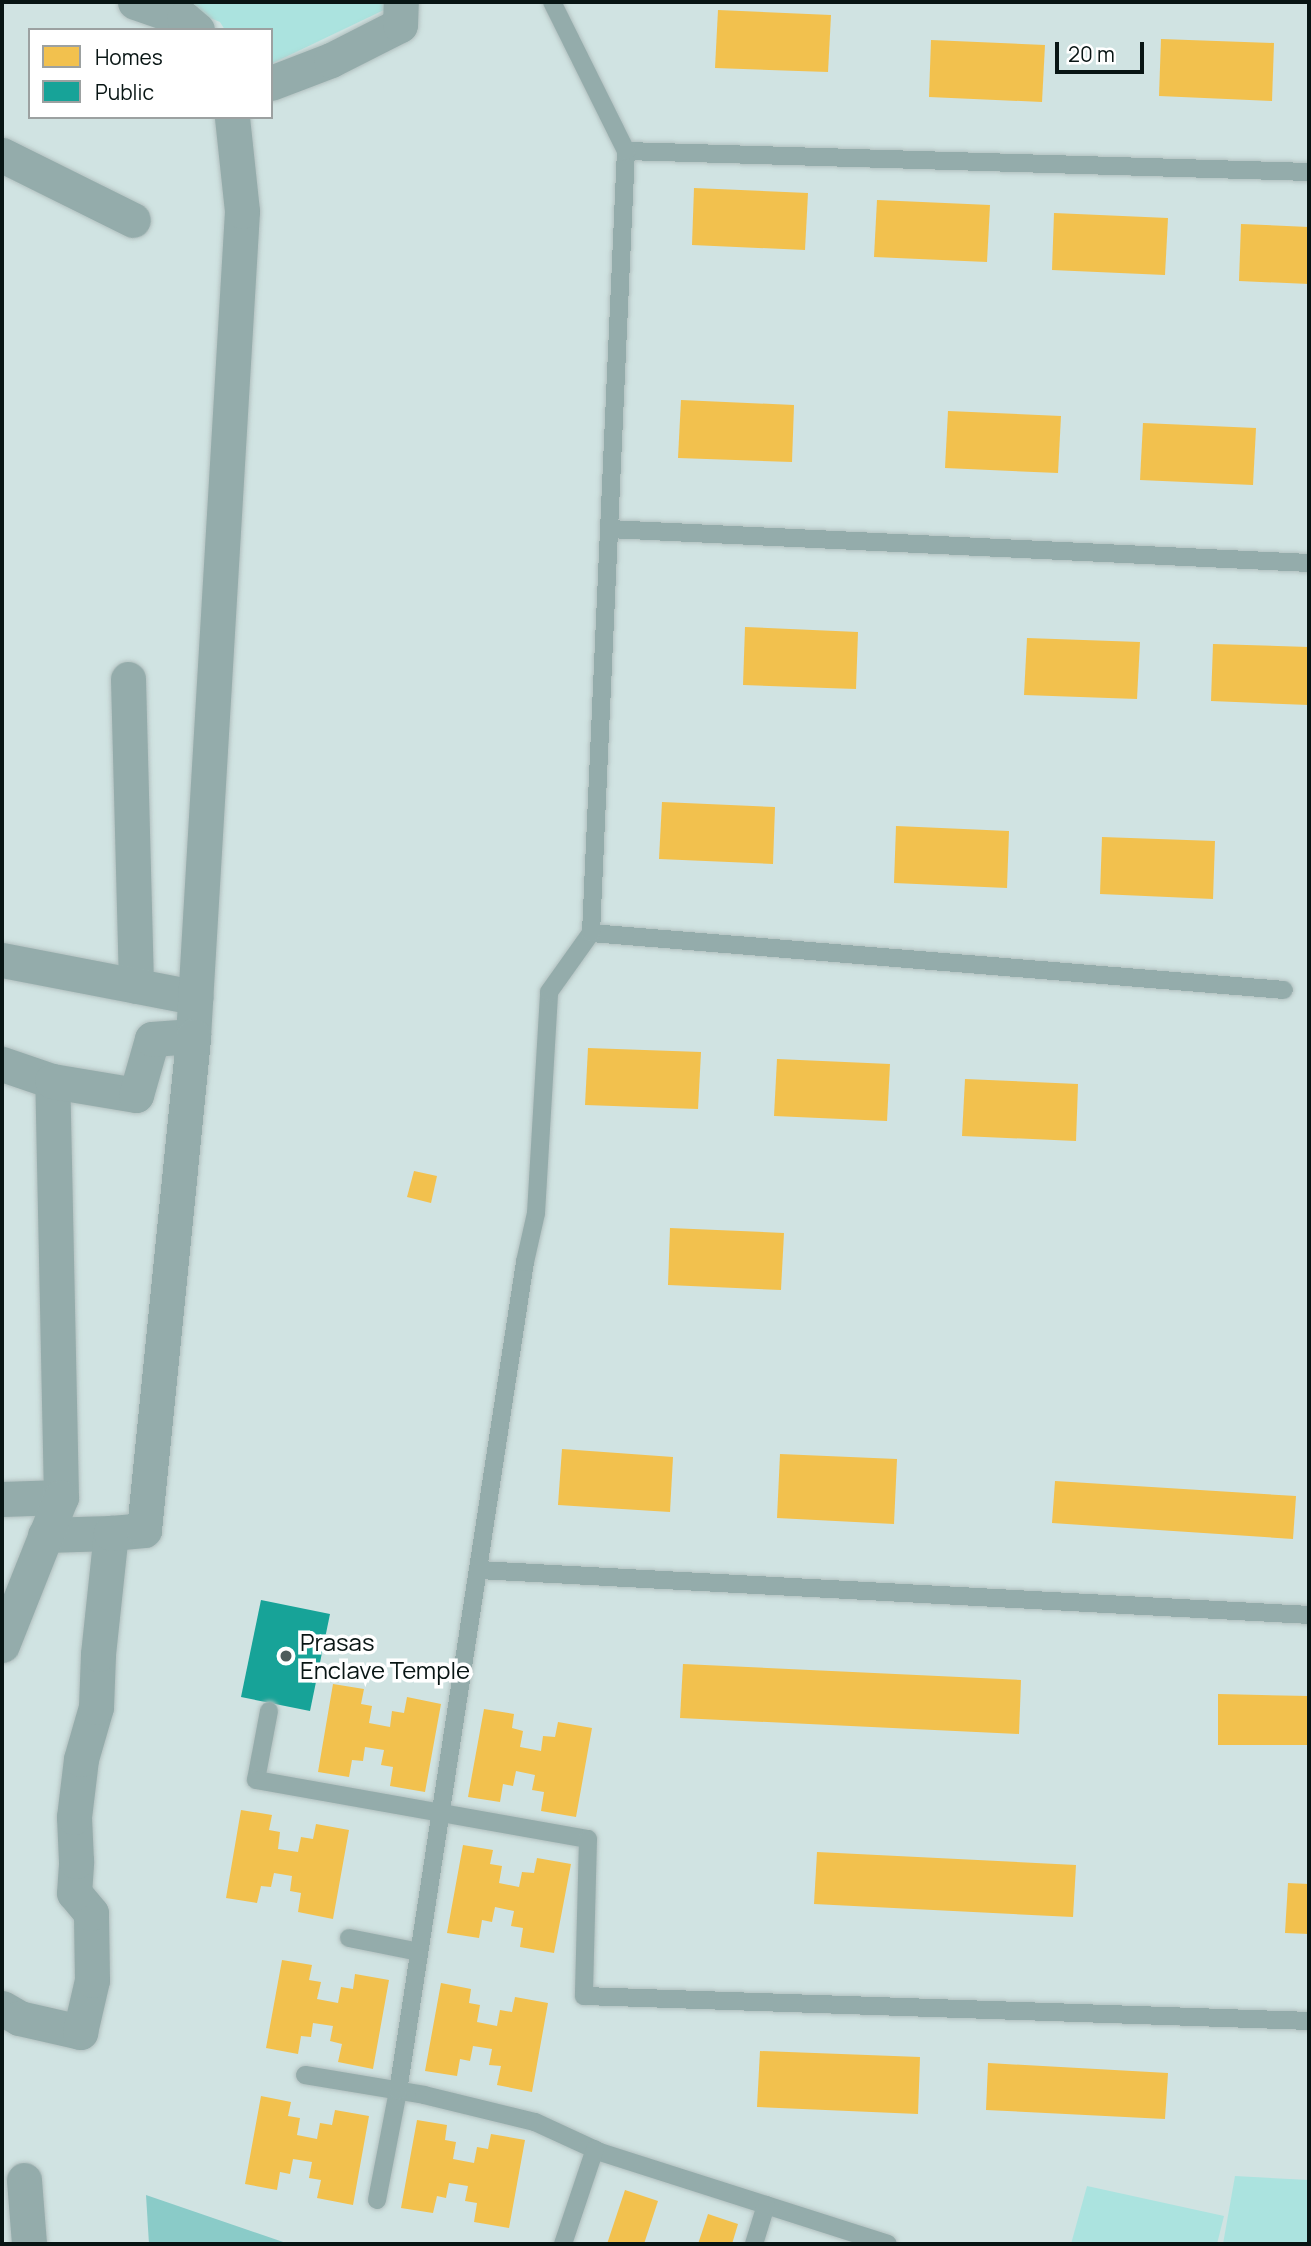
<!DOCTYPE html>
<html>
<head>
<meta charset="utf-8">
<style>
	body { margin:0 }
	#map { position:relative; width:1311px; height:2246px; overflow:hidden; background:#d0e3e2; font-family:Manrope,sans-serif }
	div>[style] { position:absolute }
	.green>* { inset:0; background:#abe3df }
	.forest>* { inset:0; background:#8acbc8 }
	.homes>* { inset:0; background:#f2c14e }
	.public>* { inset:0; background:#17a398 }
	.roads { filter:drop-shadow(0 0 2px #b2c0bf) drop-shadow(0 0 2px #b2c0bf) }
	.service>* { height:18px; margin:-9px; padding:0 9px; transform-origin:9px; border-radius:9px; background:#94acab }
	.minor>* { height:35px; margin:-17.5px; padding:0 17.5px; transform-origin:17.5px; border-radius:17.5px; background:#94acab }
	.dots>* { width:19px; height:19px; translate:-50% -50%; box-sizing:border-box; border:4px solid #fff; border-radius:50% }
	span { translate:-50% -50%; white-space:nowrap; text-align:center; line-height:1.15; -webkit-text-stroke:7px #fff; paint-order:stroke }
	.poi-label { font-size:24px; color:#081514 }
	.left { translate:0 -50%; text-align:left }
	.frame { position:absolute; inset:0; border:4px solid #081514; pointer-events:none }
	.legend { position:absolute; left:28px; top:28px; width:245px; height:91px; box-sizing:border-box; background:#fff; border:2px solid #9ca1a1; margin:0; padding:9px 12px; list-style:none; font-size:21px; color:#081514 }
	.legend li { display:flex; align-items:center; gap:14px; height:35px }
	.legend b { width:35px; border:2px solid #9ca1a1 }
	.scale { position:absolute; left:1055px; top:42px; width:89px; height:32px; box-sizing:border-box; border:4px solid #081514; border-top:0; padding-left:9px; font-size:21px; line-height:24px; white-space:nowrap; color:#081514; -webkit-text-stroke:5px #fff; paint-order:stroke }
</style>
</head>
<body>
<div id="map">
	<div class="green">
		<div style="clip-path:polygon(170px 2px,386px 2px,386px 9px,271px 64px,271px 30px,225px 30px,220px 22px)"></div>
		<div style="clip-path:polygon(1235px 2176px,1309px 2180px,1309px 2244px,1223px 2244px)"></div>
		<div style="clip-path:polygon(1087px 2186px,1224px 2216px,1217px 2244px,1071px 2244px)"></div>
	</div>
	<div class="forest">
		<div style="clip-path:polygon(146px 2195px,289px 2244px,149px 2244px)"></div>
	</div>
	<div class="homes">
		<div style="clip-path:polygon(718px 10px,831px 15px,828px 72px,715px 68px)"></div>
		<div style="clip-path:polygon(1161px 39px,1274px 43px,1272px 101px,1159px 96px)"></div>
		<div style="clip-path:polygon(931px 40px,1045px 45px,1042px 102px,929px 97px)"></div>
		<div style="clip-path:polygon(694px 188px,808px 193px,805px 250px,692px 245px)"></div>
		<div style="clip-path:polygon(877px 200px,990px 205px,987px 262px,874px 257px)"></div>
		<div style="clip-path:polygon(1054px 213px,1168px 218px,1165px 275px,1052px 270px)"></div>
		<div style="clip-path:polygon(1241px 224px,1309px 227px,1309px 284px,1239px 281px)"></div>
		<div style="clip-path:polygon(681px 400px,794px 405px,792px 462px,678px 458px)"></div>
		<div style="clip-path:polygon(948px 411px,1061px 416px,1058px 473px,945px 468px)"></div>
		<div style="clip-path:polygon(1143px 423px,1256px 428px,1253px 485px,1140px 480px)"></div>
		<div style="clip-path:polygon(745px 627px,858px 632px,856px 689px,743px 685px)"></div>
		<div style="clip-path:polygon(1027px 638px,1140px 642px,1137px 699px,1024px 695px)"></div>
		<div style="clip-path:polygon(1213px 644px,1309px 647px,1309px 705px,1211px 701px)"></div>
		<div style="clip-path:polygon(662px 802px,775px 807px,773px 864px,659px 859px)"></div>
		<div style="clip-path:polygon(896px 826px,1009px 831px,1007px 888px,894px 883px)"></div>
		<div style="clip-path:polygon(1102px 837px,1215px 841px,1213px 899px,1100px 894px)"></div>
		<div style="clip-path:polygon(588px 1048px,701px 1052px,698px 1109px,585px 1105px)"></div>
		<div style="clip-path:polygon(777px 1059px,890px 1064px,887px 1121px,774px 1116px)"></div>
		<div style="clip-path:polygon(965px 1079px,1078px 1084px,1076px 1141px,962px 1136px)"></div>
		<div style="clip-path:polygon(414px 1171px,437px 1176px,431px 1203px,407px 1197px)"></div>
		<div style="clip-path:polygon(670px 1228px,784px 1233px,781px 1290px,668px 1285px)"></div>
		<div style="clip-path:polygon(562px 1449px,673px 1457px,670px 1512px,558px 1505px)"></div>
		<div style="clip-path:polygon(780px 1454px,897px 1459px,894px 1524px,777px 1518px)"></div>
		<div style="clip-path:polygon(1055px 1481px,1296px 1496px,1293px 1539px,1052px 1523px)"></div>
		<div style="clip-path:polygon(683px 1664px,1021px 1680px,1019px 1734px,680px 1718px)"></div>
		<div style="clip-path:polygon(333px 1684px,364px 1689px,361px 1704px,372px 1706px,369px 1723px,390px 1727px,392px 1711px,404px 1713px,407px 1697px,441px 1704px,425px 1792px,390px 1786px,393px 1767px,381px 1765px,384px 1750px,365px 1747px,363px 1761px,352px 1760px,349px 1777px,318px 1772px)"></div>
		<div style="clip-path:polygon(1218px 1694px,1309px 1696px,1309px 1745px,1218px 1745px)"></div>
		<div style="clip-path:polygon(484px 1709px,514px 1714px,512px 1728px,523px 1731px,520px 1747px,541px 1751px,543px 1736px,555px 1737px,558px 1722px,592px 1728px,576px 1817px,541px 1811px,544px 1792px,532px 1790px,535px 1775px,516px 1771px,513px 1786px,503px 1784px,500px 1802px,468px 1797px)"></div>
		<div style="clip-path:polygon(241px 1810px,272px 1815px,269px 1830px,280px 1832px,278px 1849px,298px 1852px,301px 1837px,313px 1839px,316px 1824px,349px 1830px,333px 1919px,298px 1912px,301px 1893px,290px 1891px,292px 1876px,274px 1873px,271px 1887px,261px 1886px,257px 1903px,226px 1898px)"></div>
		<div style="clip-path:polygon(463px 1845px,493px 1850px,490px 1864px,502px 1866px,499px 1883px,519px 1887px,522px 1872px,534px 1873px,537px 1858px,571px 1864px,554px 1953px,520px 1947px,523px 1928px,511px 1926px,514px 1911px,495px 1907px,492px 1922px,482px 1920px,479px 1938px,447px 1933px)"></div>
		<div style="clip-path:polygon(817px 1852px,1076px 1865px,1073px 1917px,814px 1904px)"></div>
		<div style="clip-path:polygon(1288px 1883px,1309px 1884px,1309px 1934px,1285px 1933px)"></div>
		<div style="clip-path:polygon(282px 1960px,312px 1965px,309px 1980px,321px 1982px,317px 1999px,338px 2003px,341px 1987px,353px 1989px,355px 1974px,389px 1980px,373px 2069px,338px 2062px,342px 2044px,330px 2041px,333px 2026px,313px 2023px,311px 2037px,301px 2036px,298px 2054px,266px 2048px)"></div>
		<div style="clip-path:polygon(441px 1983px,471px 1989px,469px 2003px,480px 2005px,477px 2022px,497px 2026px,500px 2010px,512px 2012px,515px 1997px,548px 2003px,532px 2092px,497px 2085px,501px 2066px,489px 2065px,492px 2049px,473px 2046px,470px 2061px,460px 2059px,457px 2076px,425px 2071px)"></div>
		<div style="clip-path:polygon(760px 2051px,920px 2057px,918px 2114px,757px 2107px)"></div>
		<div style="clip-path:polygon(988px 2063px,1168px 2073px,1165px 2119px,986px 2110px)"></div>
		<div style="clip-path:polygon(261px 2096px,291px 2102px,288px 2116px,300px 2118px,297px 2135px,317px 2139px,320px 2123px,332px 2125px,335px 2110px,369px 2116px,353px 2205px,317px 2198px,321px 2180px,309px 2178px,312px 2162px,293px 2159px,290px 2174px,280px 2172px,277px 2190px,245px 2184px)"></div>
		<div style="clip-path:polygon(417px 2120px,447px 2125px,445px 2140px,456px 2142px,453px 2159px,474px 2163px,477px 2147px,488px 2149px,491px 2134px,525px 2140px,509px 2228px,474px 2222px,477px 2203px,465px 2201px,468px 2186px,449px 2183px,446px 2198px,437px 2196px,433px 2213px,401px 2208px)"></div>
		<div style="clip-path:polygon(625px 2190px,658px 2201px,644px 2244px,607px 2244px)"></div>
		<div style="clip-path:polygon(708px 2214px,738px 2224px,732px 2244px,698px 2244px)"></div>
	</div>
	<div class="public">
		<div style="clip-path:polygon(261px 1600px,330px 1614px,310px 1711px,241px 1697px)"></div>
	</div>
	<div class="roads">
		<div class="service">
			<div style="left:626px;top:151px;width:683px;rotate:1.76deg"></div>
			<div style="left:609px;top:529px;width:701px;rotate:2.78deg"></div>
			<div style="left:591px;top:933px;width:695px;rotate:4.7deg"></div>
			<div style="left:479px;top:1570px;width:831px;rotate:3.1deg"></div>
			<div style="left:269px;top:1711px;width:70px;rotate:100.7deg"></div>
			<div style="left:256px;top:1780px;width:337px;rotate:10.1deg"></div>
			<div style="left:588px;top:1839px;width:157px;rotate:91.5deg"></div>
			<div style="left:584px;top:1996px;width:725px;rotate:1.97deg"></div>
			<div style="left:349px;top:1938px;width:71px;rotate:11.3deg"></div>
			<div style="left:305px;top:2075px;width:121px;rotate:9.5deg"></div>
			<div style="left:424px;top:2095px;width:114px;rotate:13.7deg"></div>
			<div style="left:535px;top:2122px;width:72px;rotate:24.8deg"></div>
			<div style="left:600px;top:2152px;width:302px;rotate:17.7deg"></div>
			<div style="left:377px;top:2200px;width:111px;rotate:-79.1deg"></div>
			<div style="left:398px;top:2091px;width:839px;rotate:-81.29deg"></div>
			<div style="left:525px;top:1262px;width:50px;rotate:-77.3deg"></div>
			<div style="left:536px;top:1213px;width:221px;rotate:-86.6deg"></div>
			<div style="left:549px;top:992px;width:72px;rotate:-54.6deg"></div>
			<div style="left:591px;top:933px;width:783px;rotate:-87.44deg"></div>
			<div style="left:626px;top:151px;width:166px;rotate:-116.4deg"></div>
			<div style="left:563px;top:2244px;width:100px;rotate:-71.4deg"></div>
			<div style="left:754px;top:2244px;width:41px;rotate:-72.9deg"></div>
		</div>
		<div class="minor">
			<div style="left:135px;top:2px;width:52px;rotate:19.1deg"></div>
			<div style="left:184px;top:19px;width:17px;rotate:40deg"></div>
			<div style="left:271px;top:83px;width:64px;rotate:-21deg"></div>
			<div style="left:331px;top:60px;width:77px;rotate:-26.9deg"></div>
			<div style="left:400px;top:25px;width:23px;rotate:-88deg"></div>
			<div style="left:2px;top:155px;width:146px;rotate:26.4deg"></div>
			<div style="left:128px;top:679px;width:307px;rotate:88.5deg"></div>
			<div style="left:2px;top:960px;width:197px;rotate:10.9deg"></div>
			<div style="left:2px;top:1064px;width:53px;rotate:18.8deg"></div>
			<div style="left:2px;top:1499px;width:59px;rotate:-1.9deg"></div>
			<div style="left:61px;top:1497px;width:416px;rotate:-91.2deg"></div>
			<div style="left:52px;top:1081px;width:85px;rotate:9.5deg"></div>
			<div style="left:136px;top:1095px;width:58px;rotate:-74.1deg"></div>
			<div style="left:152px;top:1039px;width:41px;rotate:-4.2deg"></div>
			<div style="left:193px;top:1036px;width:826px;rotate:-86.6deg"></div>
			<div style="left:242px;top:211px;width:95px;rotate:-96.1deg"></div>
			<div style="left:45px;top:1535px;width:66px;rotate:-1.7deg"></div>
			<div style="left:2px;top:1645px;width:159px;rotate:-68.3deg"></div>
			<div style="left:2px;top:2008px;width:20px;rotate:30deg"></div>
			<div style="left:19px;top:2018px;width:63px;rotate:12.9deg"></div>
			<div style="left:80px;top:2032px;width:53px;rotate:-77deg"></div>
			<div style="left:92px;top:1980px;width:67px;rotate:-90.9deg"></div>
			<div style="left:91px;top:1913px;width:26px;rotate:-130deg"></div>
			<div style="left:74px;top:1893px;width:32px;rotate:-86deg"></div>
			<div style="left:76px;top:1861px;width:44px;rotate:-92.6deg"></div>
			<div style="left:74px;top:1817px;width:58px;rotate:-83.1deg"></div>
			<div style="left:81px;top:1759px;width:54px;rotate:-73.9deg"></div>
			<div style="left:96px;top:1707px;width:53px;rotate:-87.8deg"></div>
			<div style="left:98px;top:1654px;width:122px;rotate:-83.9deg"></div>
			<div style="left:111px;top:1533px;width:33px;rotate:-5deg"></div>
			<div style="left:144px;top:1530px;width:496px;rotate:-84.3deg"></div>
			<div style="left:24px;top:2180px;width:64px;rotate:85.5deg"></div>
		</div>
	</div>
	<div class="dots">
		<div style="left:286px;top:1656px;background:#4e5d5c"></div>
	</div>
	<div class="poi-label">
		<span class="left" style="left:300px;top:1656px">Prasas<br>Enclave Temple</span>
	</div>
	<div class="frame"></div>
	<ul class="legend">
	<li><b style="height:19px;background:#f2c14e"></b>Homes</li>
	<li><b style="height:19px;background:#17a398"></b>Public</li>
	</ul>
	<div class="scale">20 m</div>
</div>
</body>
</html>
